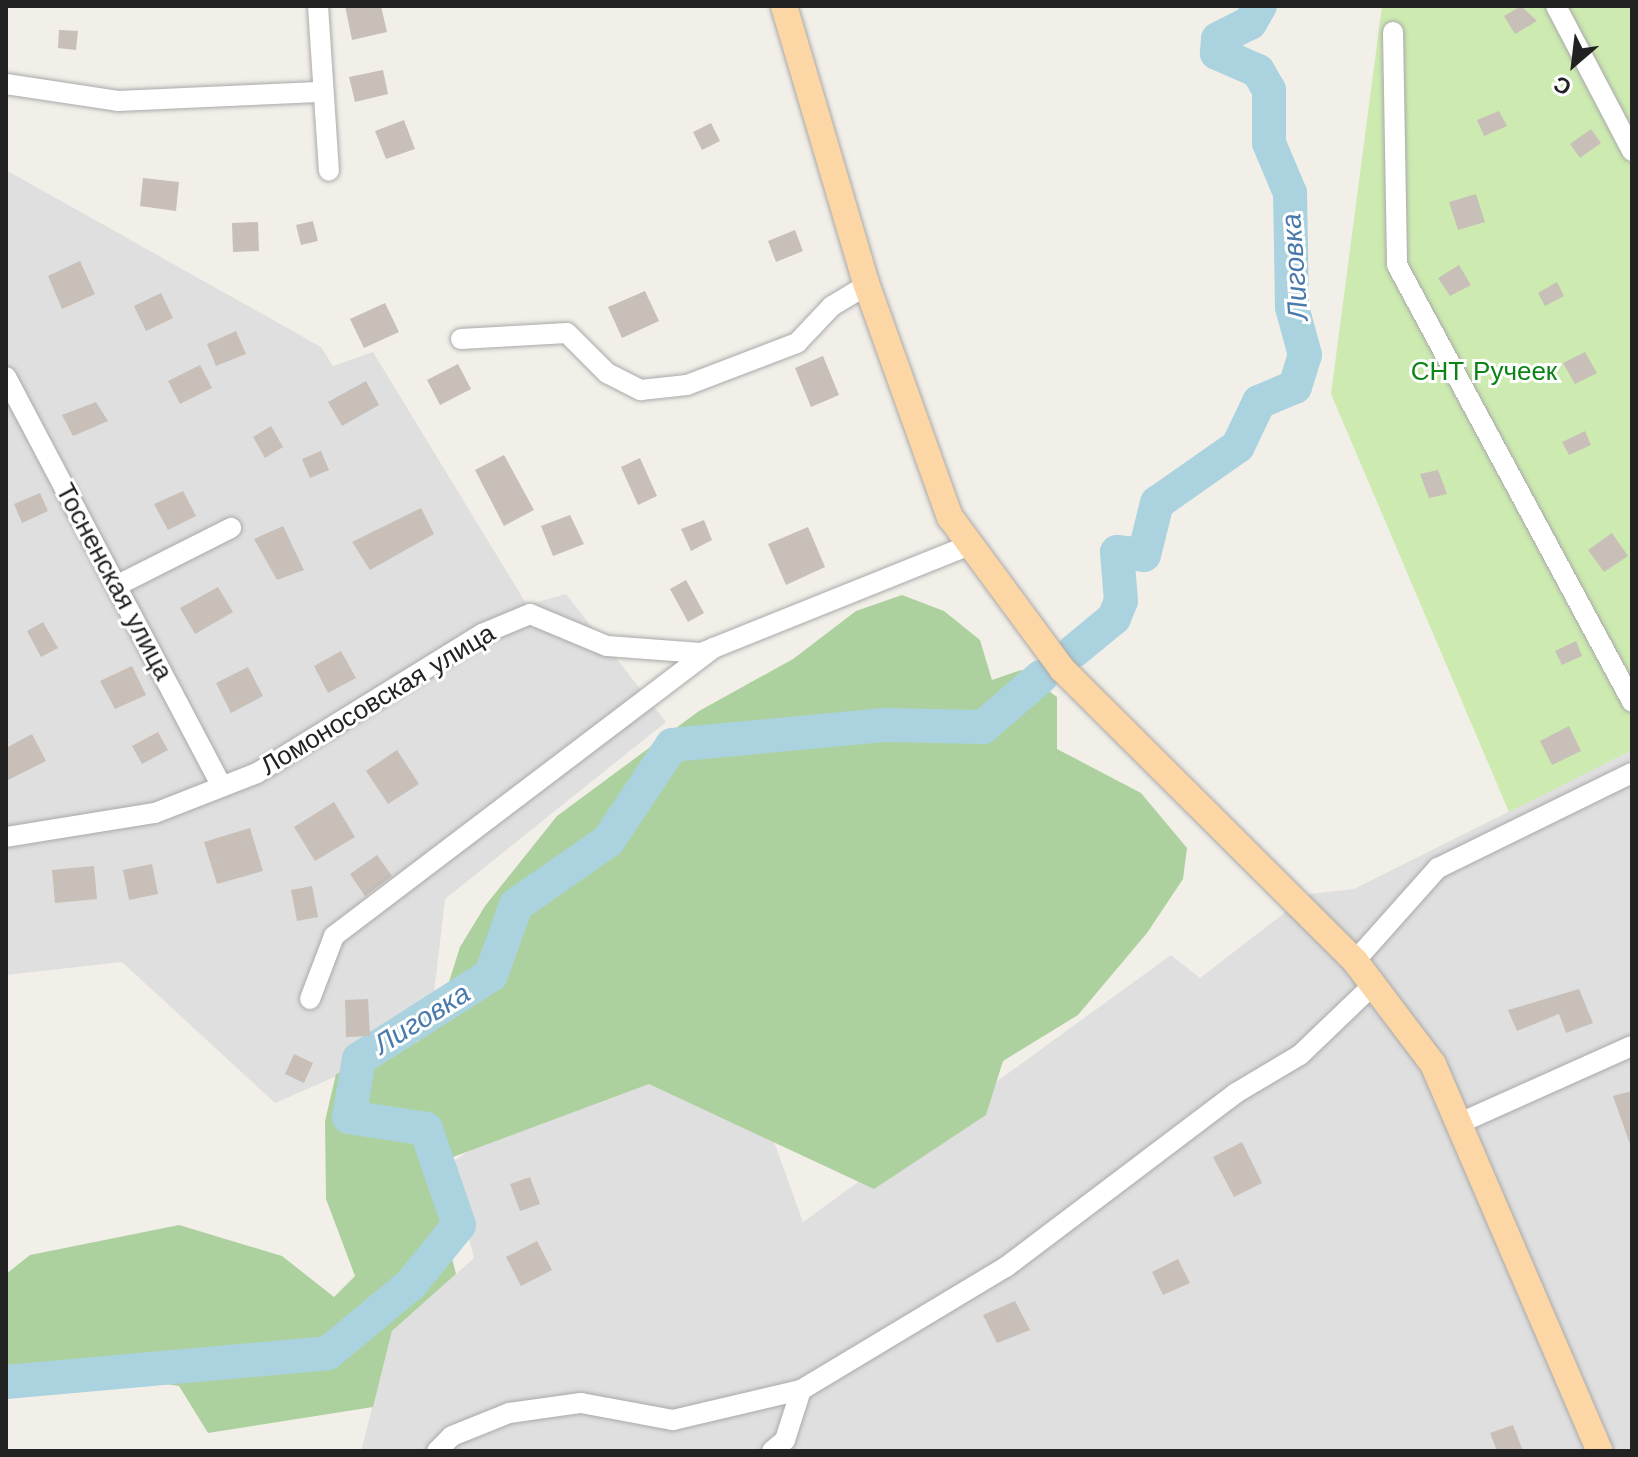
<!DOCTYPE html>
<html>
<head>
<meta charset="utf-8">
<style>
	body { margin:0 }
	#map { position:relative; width:1638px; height:1457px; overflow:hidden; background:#f2efe9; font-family:"Work Sans",sans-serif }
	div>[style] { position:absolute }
	.residential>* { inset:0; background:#e0dfdf }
	.grass>* { inset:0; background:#cdebb0 }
	.forest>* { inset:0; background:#add19e }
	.river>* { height:34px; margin:-17px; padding:0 17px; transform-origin:17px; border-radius:17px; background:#aad3df }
	.building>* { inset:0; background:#c7bfb8 }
	.roads { filter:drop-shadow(0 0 2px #a9a9a9) drop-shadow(0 0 2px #a9a9a9) }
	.minor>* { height:20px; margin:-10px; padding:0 10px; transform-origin:10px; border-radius:10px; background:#fff }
	.major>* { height:26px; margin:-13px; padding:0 13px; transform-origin:13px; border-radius:13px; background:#fcd6a4 }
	span { translate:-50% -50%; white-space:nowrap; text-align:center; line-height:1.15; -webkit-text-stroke:6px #fff; paint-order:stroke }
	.park-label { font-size:26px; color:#0c8416 }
	.street-label { font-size:26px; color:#222 }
	.water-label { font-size:28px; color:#4a7aab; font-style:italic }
	.frame { position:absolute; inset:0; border:8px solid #222; pointer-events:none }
	.north { position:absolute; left:1534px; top:24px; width:80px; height:80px; -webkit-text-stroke:6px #fff; paint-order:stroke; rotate:208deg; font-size:22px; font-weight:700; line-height:32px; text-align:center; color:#222 }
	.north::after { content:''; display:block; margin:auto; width:28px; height:36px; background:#222; clip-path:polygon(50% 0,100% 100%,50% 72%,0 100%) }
</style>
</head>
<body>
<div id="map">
	<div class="residential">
		<div style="clip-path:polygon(6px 170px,321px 347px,333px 366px,373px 352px,527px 605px,566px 594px,666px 722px,445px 899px,429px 1036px,275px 1103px,122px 962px,6px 975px)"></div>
		<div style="clip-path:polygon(1632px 750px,1632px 1451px,361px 1451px,392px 1331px,474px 1258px,449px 1164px,523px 1117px,740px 1048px,803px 1222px,1171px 955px,1200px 978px,1309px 894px,1354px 889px)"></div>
	</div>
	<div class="grass">
		<div style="clip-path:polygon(1382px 6px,1632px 6px,1632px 750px,1509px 812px,1331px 394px)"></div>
	</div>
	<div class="forest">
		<div style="clip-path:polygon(902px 595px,944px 611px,980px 640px,992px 680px,1021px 670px,1057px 697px,1057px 749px,1141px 793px,1187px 848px,1183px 879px,1147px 933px,1078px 1015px,1003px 1061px,986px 1115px,874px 1189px,649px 1084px,429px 1166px,456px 1274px,392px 1331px,373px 1407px,208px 1433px,179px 1386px,79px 1370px,6px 1381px,6px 1274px,30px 1255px,179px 1225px,282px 1256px,334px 1297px,355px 1276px,326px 1199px,325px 1121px,336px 1074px,418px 1042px,437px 1020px,460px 947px,485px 906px,557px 816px,699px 711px,793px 659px,856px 611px)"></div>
	</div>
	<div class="river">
		<div style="left:1074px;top:651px;width:52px;rotate:-39.5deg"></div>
		<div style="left:1114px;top:618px;width:18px;rotate:-68deg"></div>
		<div style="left:1121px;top:601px;width:49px;rotate:-94.7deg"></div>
		<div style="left:1117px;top:552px;width:27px;rotate:6deg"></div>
		<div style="left:1144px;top:555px;width:54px;rotate:-76deg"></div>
		<div style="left:1157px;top:503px;width:99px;rotate:-35.1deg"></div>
		<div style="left:1238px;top:446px;width:49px;rotate:-64.5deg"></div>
		<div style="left:1259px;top:402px;width:39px;rotate:-23deg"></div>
		<div style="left:1295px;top:387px;width:34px;rotate:-73deg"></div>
		<div style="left:1305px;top:355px;width:50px;rotate:-105.2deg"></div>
		<div style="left:1292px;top:307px;width:114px;rotate:-91deg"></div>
		<div style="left:1290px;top:193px;width:54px;rotate:-112.8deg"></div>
		<div style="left:1269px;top:143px;width:53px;rotate:-90deg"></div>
		<div style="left:1269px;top:90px;width:22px;rotate:-120deg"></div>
		<div style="left:1258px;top:71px;width:45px;rotate:-156.3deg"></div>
		<div style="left:1217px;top:53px;width:14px;rotate:-86deg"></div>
		<div style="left:1218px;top:39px;width:36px;rotate:-27deg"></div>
		<div style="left:1250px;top:23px;width:20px;rotate:-60deg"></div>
		<div style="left:6px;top:1382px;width:323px;rotate:-5.1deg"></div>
		<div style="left:328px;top:1353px;width:108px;rotate:-39.7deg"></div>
		<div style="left:411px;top:1284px;width:76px;rotate:-50.9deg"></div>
		<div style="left:459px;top:1225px;width:102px;rotate:-109deg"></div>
		<div style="left:426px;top:1129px;width:78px;rotate:-171.1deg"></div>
		<div style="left:349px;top:1117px;width:59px;rotate:-80.2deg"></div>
		<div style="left:359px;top:1059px;width:156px;rotate:-32.5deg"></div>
		<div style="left:491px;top:975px;width:74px;rotate:-70.3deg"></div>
		<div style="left:516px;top:905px;width:112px;rotate:-34.8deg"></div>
		<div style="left:608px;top:841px;width:115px;rotate:-56.3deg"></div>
		<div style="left:672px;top:745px;width:213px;rotate:-5.4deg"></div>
		<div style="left:884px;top:725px;width:99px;rotate:1.2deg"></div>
		<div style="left:983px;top:727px;width:77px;rotate:-40.8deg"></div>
	</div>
	<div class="building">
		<div style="clip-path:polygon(345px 6px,381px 6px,387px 32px,352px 40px)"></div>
		<div style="clip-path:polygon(1521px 6px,1537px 21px,1515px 34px,1504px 16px)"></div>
		<div style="clip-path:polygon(59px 30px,78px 31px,76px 50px,58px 48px)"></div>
		<div style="clip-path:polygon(383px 70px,388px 94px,355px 102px,349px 77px)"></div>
		<div style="clip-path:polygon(1499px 111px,1507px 126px,1484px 136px,1477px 120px)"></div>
		<div style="clip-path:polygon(404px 120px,415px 149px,386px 159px,375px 131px)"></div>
		<div style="clip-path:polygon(711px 123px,720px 141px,702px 150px,693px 132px)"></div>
		<div style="clip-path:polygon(1591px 129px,1601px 143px,1580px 158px,1570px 144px)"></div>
		<div style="clip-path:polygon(143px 178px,179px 182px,176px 211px,140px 206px)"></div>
		<div style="clip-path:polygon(1476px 194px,1485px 222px,1458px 230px,1449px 202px)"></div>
		<div style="clip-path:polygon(313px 221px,318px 241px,301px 245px,296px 225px)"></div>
		<div style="clip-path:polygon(258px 222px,259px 251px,233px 252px,232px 223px)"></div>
		<div style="clip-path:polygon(795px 230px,803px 251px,776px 262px,768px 241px)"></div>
		<div style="clip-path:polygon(80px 261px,95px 294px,62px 309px,48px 276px)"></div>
		<div style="clip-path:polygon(1459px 265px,1471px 285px,1450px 296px,1438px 278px)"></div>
		<div style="clip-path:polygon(1557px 282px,1564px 296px,1545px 306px,1538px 293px)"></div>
		<div style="clip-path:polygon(645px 291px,659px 321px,622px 338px,608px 307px)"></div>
		<div style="clip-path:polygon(161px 293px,173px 318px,146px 331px,134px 306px)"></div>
		<div style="clip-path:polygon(385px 303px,399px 332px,364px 348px,350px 319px)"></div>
		<div style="clip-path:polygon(236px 331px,246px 354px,216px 366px,207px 344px)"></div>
		<div style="clip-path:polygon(1585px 352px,1597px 373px,1575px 384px,1563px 363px)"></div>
		<div style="clip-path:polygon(823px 356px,839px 395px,811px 407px,795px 368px)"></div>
		<div style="clip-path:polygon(458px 364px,471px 389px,440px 405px,427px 380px)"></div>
		<div style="clip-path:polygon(200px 365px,212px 388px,180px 404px,168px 381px)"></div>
		<div style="clip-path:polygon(366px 381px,379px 405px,342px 426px,328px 402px)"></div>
		<div style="clip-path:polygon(96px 402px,108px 421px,73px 436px,62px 415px)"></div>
		<div style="clip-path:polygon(271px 426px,283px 447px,265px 458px,253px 437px)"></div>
		<div style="clip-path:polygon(1585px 431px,1591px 445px,1569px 455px,1562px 442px)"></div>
		<div style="clip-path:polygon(321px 451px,329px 470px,310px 478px,302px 459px)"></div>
		<div style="clip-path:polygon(504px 455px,534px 510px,504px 526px,475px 470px)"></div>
		<div style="clip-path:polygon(640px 458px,657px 496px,638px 505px,621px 467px)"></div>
		<div style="clip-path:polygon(1438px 470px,1447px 494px,1429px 498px,1420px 474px)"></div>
		<div style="clip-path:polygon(183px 491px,196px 516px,168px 530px,154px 504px)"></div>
		<div style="clip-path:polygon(40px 493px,48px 511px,22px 523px,14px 504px)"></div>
		<div style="clip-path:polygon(421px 508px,434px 534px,370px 570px,352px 542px)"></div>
		<div style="clip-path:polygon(570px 515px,584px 544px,553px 556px,541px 526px)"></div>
		<div style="clip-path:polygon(704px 520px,712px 540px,691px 551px,681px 529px)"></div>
		<div style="clip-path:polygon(283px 526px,304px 570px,277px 580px,254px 539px)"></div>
		<div style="clip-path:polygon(808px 527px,825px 567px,786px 585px,768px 544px)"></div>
		<div style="clip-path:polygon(1612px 533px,1628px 556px,1604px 572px,1588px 550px)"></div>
		<div style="clip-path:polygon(686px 580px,704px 613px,688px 622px,670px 589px)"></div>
		<div style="clip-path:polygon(218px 587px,233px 612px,195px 634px,180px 608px)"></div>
		<div style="clip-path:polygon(43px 622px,58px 648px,41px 657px,27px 631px)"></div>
		<div style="clip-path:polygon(1576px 641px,1582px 656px,1562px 665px,1555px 651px)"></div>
		<div style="clip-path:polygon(341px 651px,356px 678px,328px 693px,314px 666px)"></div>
		<div style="clip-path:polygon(132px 666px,146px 695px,115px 709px,100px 681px)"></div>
		<div style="clip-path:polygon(248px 667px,263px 696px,231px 713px,216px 683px)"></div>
		<div style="clip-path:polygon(1569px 726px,1581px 751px,1552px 765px,1540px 741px)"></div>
		<div style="clip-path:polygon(158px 732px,168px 750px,142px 764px,132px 746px)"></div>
		<div style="clip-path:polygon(32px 734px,46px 761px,6px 781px,6px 748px)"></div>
		<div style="clip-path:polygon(397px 750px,419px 784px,388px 804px,366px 771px)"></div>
		<div style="clip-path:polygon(334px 802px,355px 837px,315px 861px,294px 827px)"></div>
		<div style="clip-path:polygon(250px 828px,263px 871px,217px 884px,204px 842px)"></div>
		<div style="clip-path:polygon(377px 855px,392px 876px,365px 896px,350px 874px)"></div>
		<div style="clip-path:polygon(152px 864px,158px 894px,129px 900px,123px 870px)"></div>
		<div style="clip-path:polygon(94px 866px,97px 899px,55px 903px,52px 870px)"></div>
		<div style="clip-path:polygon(312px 886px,318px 917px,297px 921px,291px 890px)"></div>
		<div style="clip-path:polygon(1579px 989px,1593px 1023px,1566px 1033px,1559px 1014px,1517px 1031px,1508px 1010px)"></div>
		<div style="clip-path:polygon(368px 999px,370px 1036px,346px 1037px,345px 1000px)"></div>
		<div style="clip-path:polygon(294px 1054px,313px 1063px,304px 1083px,285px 1074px)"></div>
		<div style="clip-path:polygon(1632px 1091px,1632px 1143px,1630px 1144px,1613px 1096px)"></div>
		<div style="clip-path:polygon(1242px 1142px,1262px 1183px,1234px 1197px,1213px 1157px)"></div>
		<div style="clip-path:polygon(530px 1177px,540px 1204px,520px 1211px,510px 1184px)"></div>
		<div style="clip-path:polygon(537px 1241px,552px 1270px,521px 1286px,506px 1257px)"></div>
		<div style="clip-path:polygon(1178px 1259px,1190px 1283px,1163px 1295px,1152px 1272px)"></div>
		<div style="clip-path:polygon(1015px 1301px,1030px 1330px,997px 1343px,983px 1315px)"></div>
		<div style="clip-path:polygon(1513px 1425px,1523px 1451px,1497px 1451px,1490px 1433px)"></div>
	</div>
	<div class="roads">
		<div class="minor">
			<div style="left:318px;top:6px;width:165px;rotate:86.2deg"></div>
			<div style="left:1556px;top:6px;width:164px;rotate:62.3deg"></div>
			<div style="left:1393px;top:32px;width:233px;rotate:89deg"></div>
			<div style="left:1397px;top:265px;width:496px;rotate:61.7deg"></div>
			<div style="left:6px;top:84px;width:113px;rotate:8.6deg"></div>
			<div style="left:118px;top:101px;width:200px;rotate:-2.6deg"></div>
			<div style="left:461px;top:339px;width:106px;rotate:-3.2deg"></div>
			<div style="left:567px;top:333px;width:57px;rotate:45deg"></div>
			<div style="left:607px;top:373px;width:38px;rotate:27deg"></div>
			<div style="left:641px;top:390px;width:46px;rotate:-6.2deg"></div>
			<div style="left:687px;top:385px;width:118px;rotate:-20.9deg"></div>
			<div style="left:797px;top:343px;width:51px;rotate:-46.6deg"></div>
			<div style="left:832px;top:306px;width:41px;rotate:-31deg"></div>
			<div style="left:6px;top:377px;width:463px;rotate:62.2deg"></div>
			<div style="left:116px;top:586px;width:129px;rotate:-26.8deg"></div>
			<div style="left:6px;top:837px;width:151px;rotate:-9.2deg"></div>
			<div style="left:155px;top:813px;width:110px;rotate:-21.4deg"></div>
			<div style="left:257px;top:773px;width:264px;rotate:-31.7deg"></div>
			<div style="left:482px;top:634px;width:52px;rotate:-22.6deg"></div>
			<div style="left:530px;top:614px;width:83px;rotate:22.6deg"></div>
			<div style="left:607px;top:646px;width:94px;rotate:4.3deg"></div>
			<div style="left:701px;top:653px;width:289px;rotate:-21.9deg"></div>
			<div style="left:1355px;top:961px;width:125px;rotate:-48.3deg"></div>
			<div style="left:1438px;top:868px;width:216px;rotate:-26.1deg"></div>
			<div style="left:310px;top:999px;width:67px;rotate:-69.1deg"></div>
			<div style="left:334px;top:936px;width:477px;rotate:-37.2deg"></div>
			<div style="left:1462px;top:1122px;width:186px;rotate:-24.1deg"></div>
			<div style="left:437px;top:1451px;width:21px;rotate:-45deg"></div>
			<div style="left:452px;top:1436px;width:61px;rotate:-22deg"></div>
			<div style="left:509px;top:1413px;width:73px;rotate:-7.9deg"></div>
			<div style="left:581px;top:1403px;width:94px;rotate:10.5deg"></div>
			<div style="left:673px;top:1420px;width:131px;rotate:-13.2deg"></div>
			<div style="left:801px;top:1390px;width:239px;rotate:-31deg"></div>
			<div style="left:1006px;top:1267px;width:288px;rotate:-37.1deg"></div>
			<div style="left:1236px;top:1093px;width:74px;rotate:-30.7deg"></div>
			<div style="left:1300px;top:1055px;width:101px;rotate:-43.8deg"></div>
			<div style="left:772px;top:1451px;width:17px;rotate:-40deg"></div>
			<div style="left:785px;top:1440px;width:52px;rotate:-72.3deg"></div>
		</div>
		<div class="major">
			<div style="left:784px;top:6px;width:289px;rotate:73.5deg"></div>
			<div style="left:866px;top:283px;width:249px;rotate:70.3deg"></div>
			<div style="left:950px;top:517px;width:189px;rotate:53.6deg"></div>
			<div style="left:1062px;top:669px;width:414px;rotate:44.9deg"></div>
			<div style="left:1355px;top:961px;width:129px;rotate:52.9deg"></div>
			<div style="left:1433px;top:1064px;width:421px;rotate:66.7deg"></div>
		</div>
	</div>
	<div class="park-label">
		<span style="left:1484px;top:372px">СНТ Ручеек</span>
	</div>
	<div class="street-label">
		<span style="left:114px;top:582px;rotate:62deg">Тосненская улица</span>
		<span style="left:378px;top:700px;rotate:-31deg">Ломоносовская улица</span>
	</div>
	<div class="water-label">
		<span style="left:1295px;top:267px;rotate:-94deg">Лиговка</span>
		<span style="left:422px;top:1019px;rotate:-32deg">Лиговка</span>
	</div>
	<div class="frame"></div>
	<div class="north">С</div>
</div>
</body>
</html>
